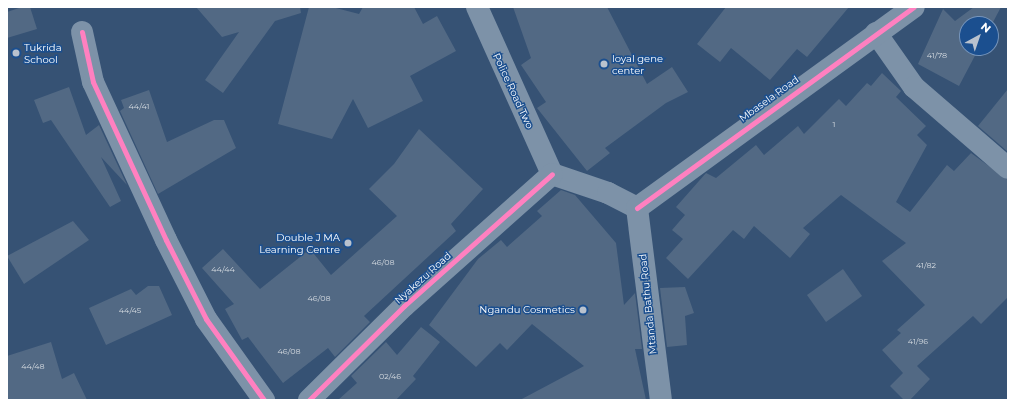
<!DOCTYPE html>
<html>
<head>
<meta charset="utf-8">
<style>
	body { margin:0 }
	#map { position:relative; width:1015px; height:407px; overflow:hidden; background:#365274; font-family:Montserrat,sans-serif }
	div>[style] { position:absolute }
	.building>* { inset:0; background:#526984 }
	.minor>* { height:22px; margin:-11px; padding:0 11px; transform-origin:11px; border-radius:11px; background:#7d92a8 }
	.cycleway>* { height:5px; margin:-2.5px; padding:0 2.5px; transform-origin:2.5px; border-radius:2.5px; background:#ff80c0 }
	.dots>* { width:11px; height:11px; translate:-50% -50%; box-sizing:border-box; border:2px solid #1b4f8f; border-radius:50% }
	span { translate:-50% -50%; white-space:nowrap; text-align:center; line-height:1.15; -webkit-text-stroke:3px #1b4f8f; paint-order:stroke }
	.number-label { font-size:8px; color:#d4dae0 }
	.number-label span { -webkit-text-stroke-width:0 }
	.poi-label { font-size:10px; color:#fff }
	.left { translate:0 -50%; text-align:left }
	.right { translate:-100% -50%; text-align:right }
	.street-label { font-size:10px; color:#fff }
	.frame { position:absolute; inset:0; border:8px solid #fff; pointer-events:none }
	.north { position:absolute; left:959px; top:16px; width:40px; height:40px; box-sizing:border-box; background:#1b4f8f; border:1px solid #7695bc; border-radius:50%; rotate:40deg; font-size:11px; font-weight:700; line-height:16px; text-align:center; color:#fff }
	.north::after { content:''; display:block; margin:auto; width:14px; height:18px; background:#b9c2ce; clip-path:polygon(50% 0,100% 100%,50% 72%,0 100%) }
</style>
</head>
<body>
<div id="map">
	<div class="building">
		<div style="clip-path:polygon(22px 7px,30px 7px,37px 29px,7px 38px,7px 12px)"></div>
		<div style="clip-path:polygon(196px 7px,300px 7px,301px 13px,275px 21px,223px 93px,205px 80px,239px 32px,222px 37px)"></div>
		<div style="clip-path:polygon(309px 7px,332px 7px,359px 14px,363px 7px,414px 7px,423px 24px,437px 16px,456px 51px,410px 76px,423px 101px,368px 128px,353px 99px,332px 139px,278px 124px)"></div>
		<div style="clip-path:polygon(513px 7px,607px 7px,647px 84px,672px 67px,688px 92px,666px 103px,605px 148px,610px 153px,587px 171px,537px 108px,546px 102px,521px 65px,531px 58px)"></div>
		<div style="clip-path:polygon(726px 7px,849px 7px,807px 57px,797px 49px,770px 80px,731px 48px,720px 62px,697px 44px)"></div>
		<div style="clip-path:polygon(974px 7px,1001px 7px,991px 26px,967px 24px,967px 48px,979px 48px,959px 86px,918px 64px,943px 9px,955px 21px)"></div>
		<div style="clip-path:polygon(882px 73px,901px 91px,896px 97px,926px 126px,917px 135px,927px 145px,896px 202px,910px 212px,947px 165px,954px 171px,971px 153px,1008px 180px,1008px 297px,981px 324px,973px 316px,917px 366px,930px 379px,910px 400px,904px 400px,890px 386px,903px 373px,882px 350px,901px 333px,897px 330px,925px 305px,882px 261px,906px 243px,841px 195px,803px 228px,810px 234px,790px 258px,754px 226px,744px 239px,733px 230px,688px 279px,666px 258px,683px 239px,672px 230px,685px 215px,676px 207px,706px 173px,716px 178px,756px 145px,764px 155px,798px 126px,804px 134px,839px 99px,846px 106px,867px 83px,871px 86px)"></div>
		<div style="clip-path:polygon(69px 87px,86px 135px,99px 125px,127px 185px,101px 157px,121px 201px,110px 207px,51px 120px,43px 123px,34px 100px)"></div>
		<div style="clip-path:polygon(1008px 89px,1008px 152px,978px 126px)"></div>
		<div style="clip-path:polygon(149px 90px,167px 142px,214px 120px,224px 120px,236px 148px,158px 194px,120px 111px,124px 108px,121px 100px)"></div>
		<div style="clip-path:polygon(419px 129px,483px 189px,451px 224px,456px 231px,364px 316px,370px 322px,335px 357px,328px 348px,283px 383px,248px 337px,242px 340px,225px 309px,234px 304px,202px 268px,223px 249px,260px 289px,310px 249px,331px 275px,397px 216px,369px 189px,394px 164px)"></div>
		<div style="clip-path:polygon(561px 190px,575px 195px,616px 243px,624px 305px,635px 293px,642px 349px,635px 349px,646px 400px,520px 400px,584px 366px,532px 324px,507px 350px,500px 343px,476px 367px,429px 325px,478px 259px,501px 240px,507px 247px,542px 216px,537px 211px)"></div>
		<div style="clip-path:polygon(73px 221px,89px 240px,24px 284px,7px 256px)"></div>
		<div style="clip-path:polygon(843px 269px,862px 296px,826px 322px,807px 295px)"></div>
		<div style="clip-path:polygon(148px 286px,159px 286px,172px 315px,106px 345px,89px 308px,131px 289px,136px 295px)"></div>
		<div style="clip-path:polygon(685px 287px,694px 313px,685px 316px,687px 345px,667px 347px,660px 288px)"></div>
		<div style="clip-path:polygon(421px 327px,440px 342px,413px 376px,416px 379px,396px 400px,338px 400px,357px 383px,351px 376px,386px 342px,397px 355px)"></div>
		<div style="clip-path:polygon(51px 342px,62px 379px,74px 373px,87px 400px,7px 400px,7px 356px)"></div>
	</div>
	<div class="minor">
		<div style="left:477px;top:7px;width:183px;rotate:65.8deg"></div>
		<div style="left:82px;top:32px;width:51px;rotate:77.6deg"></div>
		<div style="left:93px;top:82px;width:174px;rotate:65.2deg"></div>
		<div style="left:166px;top:240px;width:89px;rotate:63.1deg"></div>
		<div style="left:206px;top:319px;width:100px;rotate:54.4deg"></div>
		<div style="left:876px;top:33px;width:66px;rotate:54.9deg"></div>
		<div style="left:914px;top:87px;width:124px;rotate:40.8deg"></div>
		<div style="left:552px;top:174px;width:59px;rotate:18.7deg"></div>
		<div style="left:608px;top:193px;width:33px;rotate:27deg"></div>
		<div style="left:637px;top:208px;width:342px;rotate:-36deg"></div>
		<div style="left:637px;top:208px;width:193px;rotate:82.9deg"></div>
		<div style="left:309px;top:400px;width:134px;rotate:-44.7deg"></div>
		<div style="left:404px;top:306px;width:198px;rotate:-41.7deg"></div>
	</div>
	<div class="cycleway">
		<div style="left:82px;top:32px;width:51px;rotate:77.6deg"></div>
		<div style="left:93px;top:82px;width:174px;rotate:65.2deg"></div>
		<div style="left:166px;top:240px;width:89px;rotate:63.1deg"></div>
		<div style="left:206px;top:319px;width:100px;rotate:54.4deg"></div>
		<div style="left:637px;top:208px;width:342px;rotate:-36deg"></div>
		<div style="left:309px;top:400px;width:134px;rotate:-44.7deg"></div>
		<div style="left:404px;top:306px;width:198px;rotate:-41.7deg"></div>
	</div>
	<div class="dots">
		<div style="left:16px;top:53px;background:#b9c2ce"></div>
		<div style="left:604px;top:64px;background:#b9c2ce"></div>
		<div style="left:348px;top:243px;background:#b9c2ce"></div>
		<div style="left:583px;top:310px;background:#b9c2ce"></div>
	</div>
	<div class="number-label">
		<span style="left:937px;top:56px">41/78</span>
		<span style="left:139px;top:107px">44/41</span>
		<span style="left:834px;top:125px">1</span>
		<span style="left:383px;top:263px">46/08</span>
		<span style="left:926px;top:266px">41/82</span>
		<span style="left:223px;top:270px">44/44</span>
		<span style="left:319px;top:299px">46/08</span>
		<span style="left:130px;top:311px">44/45</span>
		<span style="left:918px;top:342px">41/96</span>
		<span style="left:289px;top:352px">46/08</span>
		<span style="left:33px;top:367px">44/48</span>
		<span style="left:390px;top:377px">02/46</span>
	</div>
	<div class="poi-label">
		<span class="left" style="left:24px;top:53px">Tukrida<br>School</span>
		<span class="left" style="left:612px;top:64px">loyal gene<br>center</span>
		<span class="right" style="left:340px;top:243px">Double J MA<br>Learning Centre</span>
		<span class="right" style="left:575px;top:310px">Ngandu Cosmetics</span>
	</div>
	<div class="street-label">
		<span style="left:513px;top:91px;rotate:65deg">Police Road Two</span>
		<span style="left:769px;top:99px;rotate:-36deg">Mbasela Road</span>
		<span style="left:423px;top:278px;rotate:-42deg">Nyakezu Road</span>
		<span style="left:648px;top:304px;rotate:-96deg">Mtanda Bathu Road</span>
	</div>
	<div class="frame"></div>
	<div class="north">N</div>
</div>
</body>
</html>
